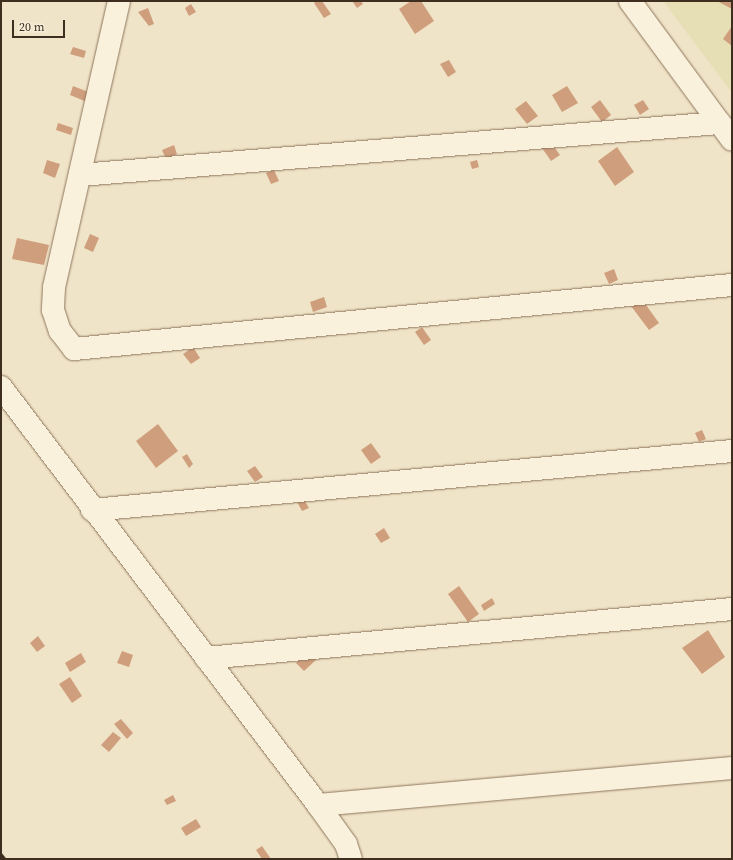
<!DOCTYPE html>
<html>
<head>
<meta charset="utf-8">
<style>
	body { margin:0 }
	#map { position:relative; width:733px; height:860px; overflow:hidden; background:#f0e4c8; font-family:"Source Serif 4",serif }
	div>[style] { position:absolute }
	.farmland>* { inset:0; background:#e6deb5 }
	.building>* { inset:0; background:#cf9f7d }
	.roads { filter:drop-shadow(0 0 1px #8d765c) drop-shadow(0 0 1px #8d765c) }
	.minor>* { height:22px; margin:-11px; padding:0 11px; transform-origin:11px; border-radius:11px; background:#faf1dc }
	.rail>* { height:3px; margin-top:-1.5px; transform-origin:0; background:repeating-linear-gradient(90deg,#3d2e20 0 7px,transparent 0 14px) }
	span { translate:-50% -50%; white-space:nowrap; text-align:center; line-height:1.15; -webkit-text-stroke:4px #f7eed8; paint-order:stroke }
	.frame { position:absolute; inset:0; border:2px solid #3d2e20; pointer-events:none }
	.scale { position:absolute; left:12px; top:20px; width:53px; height:18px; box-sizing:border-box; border:2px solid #3d2e20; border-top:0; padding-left:5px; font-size:12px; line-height:14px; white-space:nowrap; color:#3d2e20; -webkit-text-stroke:3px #f7eed8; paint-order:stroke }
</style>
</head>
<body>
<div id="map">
	<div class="farmland">
		<div style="clip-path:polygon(663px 1px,732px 1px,732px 93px)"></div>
	</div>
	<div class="building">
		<div style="clip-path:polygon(316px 1px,322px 1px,331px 14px,324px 18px,314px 3px)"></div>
		<div style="clip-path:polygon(352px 1px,361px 1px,363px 4px,357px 8px)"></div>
		<div style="clip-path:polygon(411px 1px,421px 1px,434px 21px,415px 34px,399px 9px)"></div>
		<div style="clip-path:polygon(717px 1px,732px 1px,732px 9px)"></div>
		<div style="clip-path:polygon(191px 4px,196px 12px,189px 16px,185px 8px)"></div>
		<div style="clip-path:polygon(148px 8px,154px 24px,149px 26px,138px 12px)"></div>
		<div style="clip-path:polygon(732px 26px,732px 46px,723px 39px)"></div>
		<div style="clip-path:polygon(73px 47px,86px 51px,84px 58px,70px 54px)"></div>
		<div style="clip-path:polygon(449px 60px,456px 72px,448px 77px,440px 64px)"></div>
		<div style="clip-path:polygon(73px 86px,91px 93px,87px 102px,70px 95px)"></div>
		<div style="clip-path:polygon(567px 86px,578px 103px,562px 112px,552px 95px)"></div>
		<div style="clip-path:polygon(600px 100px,611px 115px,602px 122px,591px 107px)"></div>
		<div style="clip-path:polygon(643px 100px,649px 109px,640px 115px,634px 105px)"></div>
		<div style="clip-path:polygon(526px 101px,538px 116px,527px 124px,515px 109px)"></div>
		<div style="clip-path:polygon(58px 123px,73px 128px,71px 135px,56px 130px)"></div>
		<div style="clip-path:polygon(550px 141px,560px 155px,551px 161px,542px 148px)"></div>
		<div style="clip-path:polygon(174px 145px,177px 154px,166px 159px,162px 150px)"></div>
		<div style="clip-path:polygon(617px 147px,634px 172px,615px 186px,598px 161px)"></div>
		<div style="clip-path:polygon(47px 160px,60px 164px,55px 178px,43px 173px)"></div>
		<div style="clip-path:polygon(477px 160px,479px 167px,472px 169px,470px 162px)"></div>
		<div style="clip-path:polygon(274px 170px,279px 181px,271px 184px,266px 173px)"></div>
		<div style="clip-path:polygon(90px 234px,99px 238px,93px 252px,84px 248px)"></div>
		<div style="clip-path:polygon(17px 238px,49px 245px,44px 265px,12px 259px)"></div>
		<div style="clip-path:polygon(614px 269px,618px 280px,609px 284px,604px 273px)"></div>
		<div style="clip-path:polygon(324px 297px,327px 307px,313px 312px,310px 302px)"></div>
		<div style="clip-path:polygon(641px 298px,659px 323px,649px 330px,631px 306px)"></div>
		<div style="clip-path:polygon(422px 327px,431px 340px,424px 345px,415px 332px)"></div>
		<div style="clip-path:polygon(193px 347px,200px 358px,191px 364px,183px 354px)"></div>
		<div style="clip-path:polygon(158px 424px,178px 451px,156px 468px,136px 441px)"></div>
		<div style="clip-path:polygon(702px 430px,706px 439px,699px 442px,695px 433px)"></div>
		<div style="clip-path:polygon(371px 443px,381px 457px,371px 464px,361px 450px)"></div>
		<div style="clip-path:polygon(187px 454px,193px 464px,189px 468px,182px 457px)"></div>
		<div style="clip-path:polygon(255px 466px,263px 477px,255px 482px,247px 471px)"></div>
		<div style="clip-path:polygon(302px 496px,309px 508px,302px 511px,296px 500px)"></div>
		<div style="clip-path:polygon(384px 528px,390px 538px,381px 543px,375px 534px)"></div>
		<div style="clip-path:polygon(459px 586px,479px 614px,468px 622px,448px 594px)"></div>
		<div style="clip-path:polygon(492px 598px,495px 604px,484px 611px,481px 605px)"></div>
		<div style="clip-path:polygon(708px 630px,725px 657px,702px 674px,682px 648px)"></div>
		<div style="clip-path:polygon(38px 636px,45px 646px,37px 652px,30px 643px)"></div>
		<div style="clip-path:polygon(122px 651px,133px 655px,129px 667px,117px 663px)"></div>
		<div style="clip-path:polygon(308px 652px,316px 660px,304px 671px,296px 663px)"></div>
		<div style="clip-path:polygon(81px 653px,86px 662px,70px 672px,65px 663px)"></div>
		<div style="clip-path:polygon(70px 677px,82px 696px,72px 703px,59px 684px)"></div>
		<div style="clip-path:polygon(121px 719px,133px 733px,127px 739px,114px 724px)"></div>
		<div style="clip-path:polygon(113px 732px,121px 738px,109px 752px,101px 745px)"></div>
		<div style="clip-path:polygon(173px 795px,176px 801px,167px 805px,164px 800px)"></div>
		<div style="clip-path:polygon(196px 819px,201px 827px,186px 836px,181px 828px)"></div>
		<div style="clip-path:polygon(262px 846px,271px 859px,262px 859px,256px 850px)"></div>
	</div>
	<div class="roads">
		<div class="minor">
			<div style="left:119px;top:1px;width:294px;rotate:102.8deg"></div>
			<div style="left:54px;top:288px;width:22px;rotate:93deg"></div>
			<div style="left:53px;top:310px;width:22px;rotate:72deg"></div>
			<div style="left:60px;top:331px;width:23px;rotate:52deg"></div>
			<div style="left:74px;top:349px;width:661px;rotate:-5.56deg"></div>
			<div style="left:630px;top:1px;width:172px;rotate:53.7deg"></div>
			<div style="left:80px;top:175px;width:642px;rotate:-4.65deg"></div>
			<div style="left:1px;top:387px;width:525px;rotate:52.82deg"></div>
			<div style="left:318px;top:805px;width:48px;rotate:54.3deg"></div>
			<div style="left:346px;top:844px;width:16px;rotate:72deg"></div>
			<div style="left:92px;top:510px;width:643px;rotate:-5.27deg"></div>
			<div style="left:206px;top:658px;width:528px;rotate:-5.32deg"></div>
			<div style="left:318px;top:805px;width:416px;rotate:-5.1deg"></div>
		</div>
	</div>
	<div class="rail">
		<div style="left:1px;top:854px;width:6px;rotate:51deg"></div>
	</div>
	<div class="frame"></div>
	<div class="scale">20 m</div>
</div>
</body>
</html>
